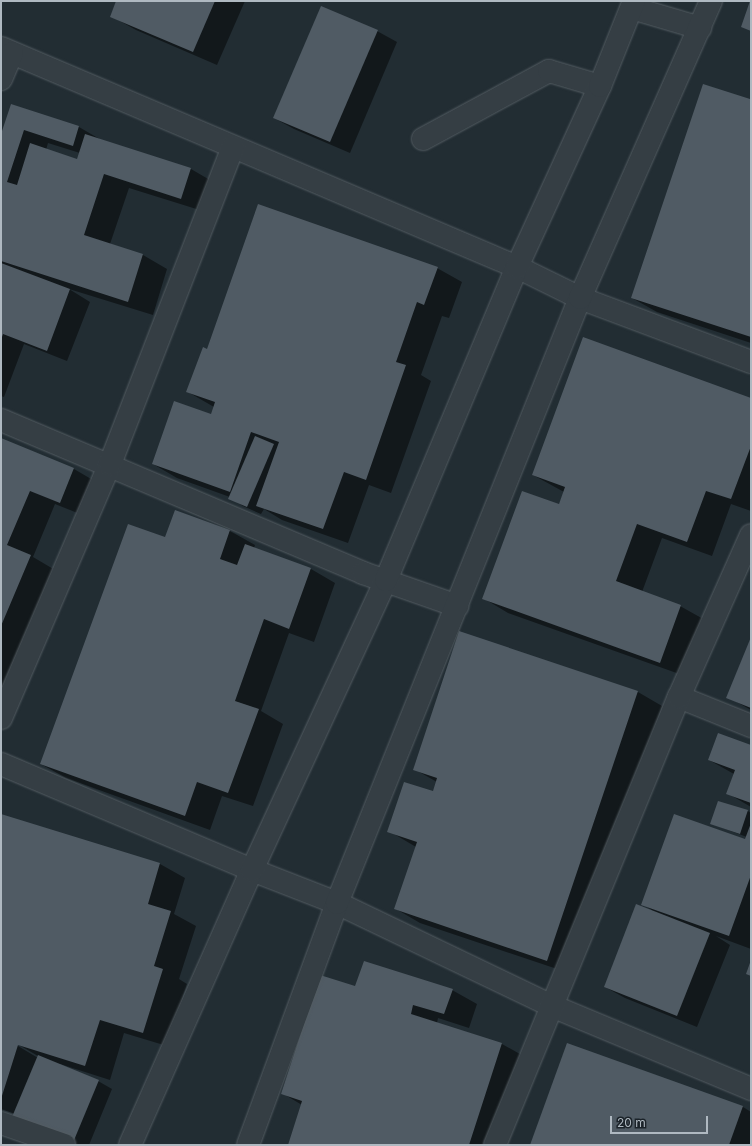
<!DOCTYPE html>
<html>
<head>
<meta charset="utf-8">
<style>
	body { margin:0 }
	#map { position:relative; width:752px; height:1146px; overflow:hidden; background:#222d33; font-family:Inter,sans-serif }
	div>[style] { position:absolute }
	.shadow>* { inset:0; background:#0007 }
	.building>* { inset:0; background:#505b64 }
	.roads { filter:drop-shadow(0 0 1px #535c62) drop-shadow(0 0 1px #535c62) }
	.minor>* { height:22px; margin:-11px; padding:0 11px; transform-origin:11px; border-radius:11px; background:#353e44 }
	span { translate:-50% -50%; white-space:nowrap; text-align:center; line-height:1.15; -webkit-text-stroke:3.5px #1b2329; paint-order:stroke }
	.frame { position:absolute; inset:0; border:2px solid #afb9c1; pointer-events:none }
	.scale { position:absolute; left:610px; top:1116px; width:98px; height:18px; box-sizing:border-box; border:2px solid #afb9c1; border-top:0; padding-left:5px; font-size:12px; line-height:14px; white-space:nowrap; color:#afb9c1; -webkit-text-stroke:3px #1b2329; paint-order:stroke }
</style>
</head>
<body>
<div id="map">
	<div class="shadow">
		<div style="clip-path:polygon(118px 1px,245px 1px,217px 65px,136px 30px,111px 16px)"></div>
		<div style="clip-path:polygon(377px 31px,397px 42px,350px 153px,294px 129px,274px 118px)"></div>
		<div style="clip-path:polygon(751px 99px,751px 343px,657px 312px,632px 298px)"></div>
		<div style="clip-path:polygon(evenodd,11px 106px,79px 127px,103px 141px,191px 169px,215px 183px,206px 212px,129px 188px,110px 244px,143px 255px,167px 269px,153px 315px,69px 289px,90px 302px,67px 361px,24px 344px,4px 397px,1px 396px,1px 137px,11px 106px,48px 143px,80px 153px,78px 160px,46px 150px,48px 143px)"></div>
		<div style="clip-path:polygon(437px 268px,462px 282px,449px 318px,442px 316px,421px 375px,431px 381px,391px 493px,369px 485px,348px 543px,282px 520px,264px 509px,261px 514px,243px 506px,230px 498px,230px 497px,177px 478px,153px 464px,211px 416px,214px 407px,188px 392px,207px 350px)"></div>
		<div style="clip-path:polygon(751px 399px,751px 511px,731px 504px,712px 556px,662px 538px,642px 592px,680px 606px,705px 620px,685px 676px,508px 613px,483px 598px,559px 505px,564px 492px,533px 475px)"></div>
		<div style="clip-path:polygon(1px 439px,74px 469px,98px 483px,85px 516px,55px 504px,33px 557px,55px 570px,1px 700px)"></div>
		<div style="clip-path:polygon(176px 511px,230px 531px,255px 545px,254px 548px,311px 569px,335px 583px,314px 642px,289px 633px,261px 711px,283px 724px,253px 806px,222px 796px,210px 830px,66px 778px,41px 764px,166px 539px)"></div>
		<div style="clip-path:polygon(751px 640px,751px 710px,728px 697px)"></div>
		<div style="clip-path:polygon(638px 692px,662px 706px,572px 974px,420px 923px,396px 909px,416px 847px,389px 831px,433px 793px,437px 782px,414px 769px)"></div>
		<div style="clip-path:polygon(751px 746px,751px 807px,727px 793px,734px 774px,709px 760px)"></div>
		<div style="clip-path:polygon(748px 811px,751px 813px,751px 949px,716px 936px,730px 945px,697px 1027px,625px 998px,605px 987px,652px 910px,642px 904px,745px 841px,747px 837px,712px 824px)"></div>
		<div style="clip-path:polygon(evenodd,1px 815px,160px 864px,185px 878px,174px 914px,196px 926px,179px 979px,187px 984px,167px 1046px,124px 1033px,110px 1080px,60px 1064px,59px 1065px,98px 1081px,112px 1089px,89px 1145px,60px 1145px,15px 1114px,1px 1109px,1px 815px,14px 1042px,38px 1056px,38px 1058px,13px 1043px,14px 1042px)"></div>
		<div style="clip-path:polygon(356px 987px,452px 990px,477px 1004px,469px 1028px,438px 1018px,437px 1023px,502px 1044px,527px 1058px,498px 1145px,289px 1145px,302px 1105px,282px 1093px)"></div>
		<div style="clip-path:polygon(568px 1045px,743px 1107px,751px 1112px,751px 1145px,532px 1145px)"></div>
	</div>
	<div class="building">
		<div style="clip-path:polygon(116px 1px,215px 1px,193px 52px,110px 17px)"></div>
		<div style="clip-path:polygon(750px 1px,751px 1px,751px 31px,741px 27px)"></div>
		<div style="clip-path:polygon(321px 6px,378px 30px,330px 142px,273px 118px)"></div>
		<div style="clip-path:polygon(703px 84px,750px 99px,751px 96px,751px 337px,631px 298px)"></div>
		<div style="clip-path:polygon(11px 104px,79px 126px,73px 146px,24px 130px,7px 182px,17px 185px,30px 143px,77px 159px,85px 134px,191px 168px,181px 199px,104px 174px,84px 235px,143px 254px,128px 302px,1px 261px,1px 134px)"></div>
		<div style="clip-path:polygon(258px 204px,438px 267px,424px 305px,417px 302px,396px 362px,406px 365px,366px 480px,344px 472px,323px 529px,256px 506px,279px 442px,251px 432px,230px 492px,152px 464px,174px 401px,211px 414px,215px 402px,186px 392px,203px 347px,207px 349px)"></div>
		<div style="clip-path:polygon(1px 263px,70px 289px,47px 351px,3px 334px,1px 340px)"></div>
		<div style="clip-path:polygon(583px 337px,751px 398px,751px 446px,731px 499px,706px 491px,687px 542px,637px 524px,616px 581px,681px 605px,660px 663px,482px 599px,522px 491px,559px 504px,565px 487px,532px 475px)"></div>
		<div style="clip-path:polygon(255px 436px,274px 444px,247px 507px,228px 499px)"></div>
		<div style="clip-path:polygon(1px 438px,74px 468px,60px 503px,30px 491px,7px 545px,31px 555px,1px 626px)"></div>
		<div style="clip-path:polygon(175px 510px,230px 530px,220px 559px,237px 565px,245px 544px,311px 568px,289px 629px,264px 619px,235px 701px,259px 709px,228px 793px,197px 782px,185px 816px,40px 764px,128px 524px,165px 537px)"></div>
		<div style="clip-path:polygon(459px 631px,638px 691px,547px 961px,394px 909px,417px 842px,387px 832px,404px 782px,433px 791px,437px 778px,413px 770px)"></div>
		<div style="clip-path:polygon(751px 637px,751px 708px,726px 698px)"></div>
		<div style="clip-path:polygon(718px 733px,751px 745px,751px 803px,726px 794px,735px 770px,708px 760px)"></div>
		<div style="clip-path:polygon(718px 801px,748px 810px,740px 834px,710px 824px)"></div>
		<div style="clip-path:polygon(1px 814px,160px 863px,148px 904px,171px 911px,154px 966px,163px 969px,143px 1033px,100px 1020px,85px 1066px,18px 1045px,1px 1099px)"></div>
		<div style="clip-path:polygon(674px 814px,745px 839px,751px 823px,751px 875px,729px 936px,641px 905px)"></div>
		<div style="clip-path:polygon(636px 904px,710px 933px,677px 1016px,604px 987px)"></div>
		<div style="clip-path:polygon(751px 960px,751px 976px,746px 974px)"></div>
		<div style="clip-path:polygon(364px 961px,453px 989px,444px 1014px,413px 1005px,411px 1014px,502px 1043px,469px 1145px,288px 1145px,302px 1101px,281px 1094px,320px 975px,355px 986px)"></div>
		<div style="clip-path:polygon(567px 1043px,743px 1106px,729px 1145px,530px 1145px)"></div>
		<div style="clip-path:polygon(38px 1055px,99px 1080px,72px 1145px,12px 1117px)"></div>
	</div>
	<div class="roads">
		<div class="minor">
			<div style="left:632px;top:8px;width:71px;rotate:16.4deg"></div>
			<div style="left:1px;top:48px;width:561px;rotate:23deg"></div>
			<div style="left:517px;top:267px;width:70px;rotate:26.2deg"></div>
			<div style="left:580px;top:298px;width:183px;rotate:20.5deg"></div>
			<div style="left:1px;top:79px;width:28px;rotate:-67deg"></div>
			<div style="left:423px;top:139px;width:143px;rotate:-28.4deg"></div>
			<div style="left:549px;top:71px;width:53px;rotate:16.4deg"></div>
			<div style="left:1px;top:420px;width:393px;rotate:22.9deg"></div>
			<div style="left:363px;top:573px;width:100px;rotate:19.3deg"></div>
			<div style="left:679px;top:697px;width:78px;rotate:21.9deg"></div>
			<div style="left:1px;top:718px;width:276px;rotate:-66.8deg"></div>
			<div style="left:110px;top:464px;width:340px;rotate:-68.8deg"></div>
			<div style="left:1px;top:764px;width:272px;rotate:22.9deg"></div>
			<div style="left:252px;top:870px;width:91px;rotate:21.2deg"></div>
			<div style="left:337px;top:903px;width:238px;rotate:25.6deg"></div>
			<div style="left:552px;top:1006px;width:216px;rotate:22.6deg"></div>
			<div style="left:1px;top:1123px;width:67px;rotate:19.2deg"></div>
			<div style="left:130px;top:1145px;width:301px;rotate:-66.1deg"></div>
			<div style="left:252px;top:870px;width:319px;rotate:-65.2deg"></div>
			<div style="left:386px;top:580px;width:339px;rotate:-67.3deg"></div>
			<div style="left:517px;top:267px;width:199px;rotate:-65.4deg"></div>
			<div style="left:600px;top:86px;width:92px;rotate:-68.2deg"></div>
			<div style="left:248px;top:1145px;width:258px;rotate:-69.8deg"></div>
			<div style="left:337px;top:903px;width:652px;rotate:-68.12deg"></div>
			<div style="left:580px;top:298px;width:325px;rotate:-66.2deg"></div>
			<div style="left:495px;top:1145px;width:484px;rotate:-67.7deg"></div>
			<div style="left:679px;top:697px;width:177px;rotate:-66deg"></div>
		</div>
	</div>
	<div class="frame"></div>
	<div class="scale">20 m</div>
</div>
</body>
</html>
